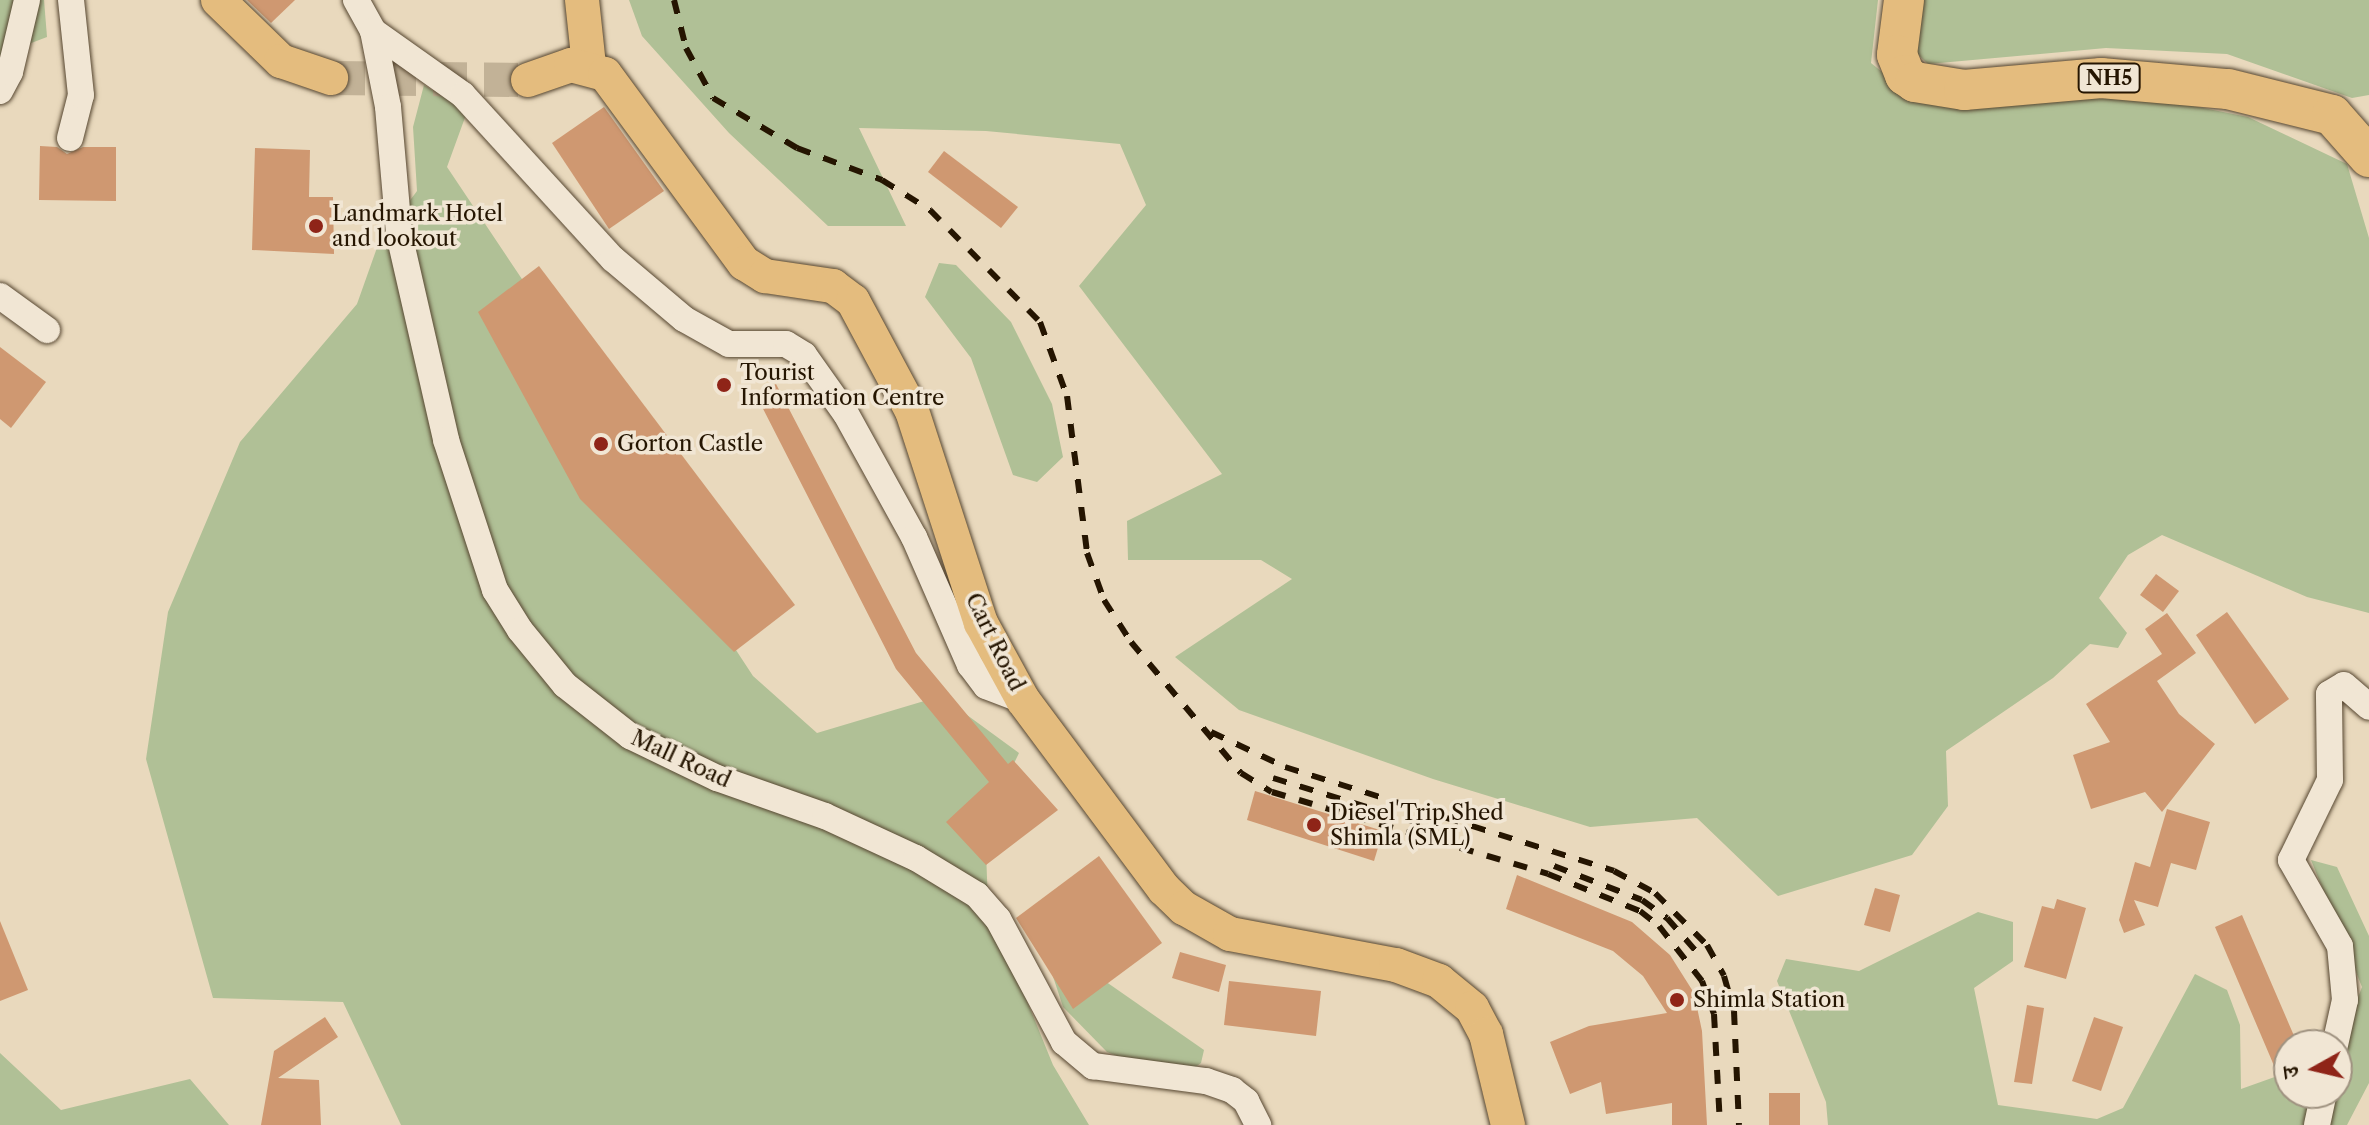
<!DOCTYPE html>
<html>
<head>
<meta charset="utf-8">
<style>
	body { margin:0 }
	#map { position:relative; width:2369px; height:1125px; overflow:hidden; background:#e9d9bd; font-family:"Libre Caslon Text","Noto Serif Devanagari",serif }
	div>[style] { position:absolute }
	.green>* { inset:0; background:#b0c096 }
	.building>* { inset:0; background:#cf9871 }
	.major-tunnel>* { height:34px; margin-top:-17px; transform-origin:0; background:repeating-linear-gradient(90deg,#c2b297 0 34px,transparent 0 51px) }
	.roads { filter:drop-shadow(0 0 2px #564630) drop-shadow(0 0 2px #564630) }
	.minor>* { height:26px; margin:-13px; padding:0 13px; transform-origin:13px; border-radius:13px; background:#f1e6d4 }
	.major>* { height:34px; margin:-17px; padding:0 17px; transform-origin:17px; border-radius:17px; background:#e4bc7e }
	.highway>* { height:40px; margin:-20px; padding:0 20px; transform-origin:20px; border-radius:20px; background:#e4bc7e }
	.rail>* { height:6px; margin-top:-3px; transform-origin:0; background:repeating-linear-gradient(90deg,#251501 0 14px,transparent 0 28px) }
	.dots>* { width:22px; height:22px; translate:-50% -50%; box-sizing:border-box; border:4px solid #f1e6d4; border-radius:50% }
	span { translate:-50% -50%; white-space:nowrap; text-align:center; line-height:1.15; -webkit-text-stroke:7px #f1e6d4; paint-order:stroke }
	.shield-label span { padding:2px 6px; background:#f1e6d4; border:2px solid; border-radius:6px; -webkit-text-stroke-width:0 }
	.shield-label { font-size:20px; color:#251501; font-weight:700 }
	.poi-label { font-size:22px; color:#251501 }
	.left { translate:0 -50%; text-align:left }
	.street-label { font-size:22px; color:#251501 }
	.north { position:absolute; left:2273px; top:1029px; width:80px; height:80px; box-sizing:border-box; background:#f1e6d4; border:2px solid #9f9280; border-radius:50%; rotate:262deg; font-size:22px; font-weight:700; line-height:32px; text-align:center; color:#251501 }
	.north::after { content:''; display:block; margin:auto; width:28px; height:36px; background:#8f2418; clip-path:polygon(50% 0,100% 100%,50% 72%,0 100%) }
</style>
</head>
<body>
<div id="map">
	<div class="green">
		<div style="clip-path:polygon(0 0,44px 0,47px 37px,0 55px)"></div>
		<div style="clip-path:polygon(629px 0,1878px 0,1871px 63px,1917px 100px,2114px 90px,2248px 117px,2347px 164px,2369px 238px,2369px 613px,2307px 597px,2162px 535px,2128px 555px,2099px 598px,2127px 633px,2118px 648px,2090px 644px,2053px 678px,1946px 751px,1948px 806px,1912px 855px,1778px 896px,1697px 818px,1590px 827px,1433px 779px,1239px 710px,1175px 657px,1292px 579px,1261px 560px,1128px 560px,1127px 521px,1222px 474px,1079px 286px,1146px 205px,1120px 144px,986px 131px,859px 128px,906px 226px,828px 226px,729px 133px,642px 36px)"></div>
		<div style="clip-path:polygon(1910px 0,2369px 0,2369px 95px,2352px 98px,2227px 54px,2106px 48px,1928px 64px,1910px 47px)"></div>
		<div style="clip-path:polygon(424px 85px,467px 112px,447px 167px,534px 297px,654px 525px,753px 676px,817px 733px,941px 696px,1019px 753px,985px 824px,988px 905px,1053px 1065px,1089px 1125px,401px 1125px,343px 1002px,213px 998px,146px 759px,168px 612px,240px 442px,357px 304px,379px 242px,417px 191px,413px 127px)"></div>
		<div style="clip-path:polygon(939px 263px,956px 265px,1011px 322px,1052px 404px,1063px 457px,1037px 482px,1013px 475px,971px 358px,925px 297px)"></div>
		<div style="clip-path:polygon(2311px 860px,2337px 867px,2369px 936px,2369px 1083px,2347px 1125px,1828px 1125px,1826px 1102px,1777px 981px,1786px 959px,1859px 971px,1978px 912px,2013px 922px,2013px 961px,1974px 988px,1998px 1105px,2097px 1119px,2123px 1108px,2195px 974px,2227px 990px,2240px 1025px,2241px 1089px,2289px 1072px,2289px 1093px,2337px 1093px,2337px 1053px,2362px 987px)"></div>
		<div style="clip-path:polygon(1045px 952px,1102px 979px,1204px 1050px,1201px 1063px,1178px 1080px,1107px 1052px,1063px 1007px)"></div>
		<div style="clip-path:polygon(0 1053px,61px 1110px,190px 1079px,229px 1125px,0 1125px)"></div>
	</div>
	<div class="building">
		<div style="clip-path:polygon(247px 0,295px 0,271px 23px)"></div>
		<div style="clip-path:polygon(604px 107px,664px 191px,609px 229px,552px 143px)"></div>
		<div style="clip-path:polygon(40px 146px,57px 147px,67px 154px,83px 147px,116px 147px,116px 201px,39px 200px)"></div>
		<div style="clip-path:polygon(255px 148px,310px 150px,309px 197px,333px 197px,334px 254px,252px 250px)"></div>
		<div style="clip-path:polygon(944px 151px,1018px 207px,1001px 228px,928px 172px)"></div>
		<div style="clip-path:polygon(539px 266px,795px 605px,734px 652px,580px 499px,478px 312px)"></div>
		<div style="clip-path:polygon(0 347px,46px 382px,11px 428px,0 419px)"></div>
		<div style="clip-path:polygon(776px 384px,916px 653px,1008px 764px,1013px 760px,1058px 810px,986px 865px,946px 822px,989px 782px,896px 669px,756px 395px)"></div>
		<div style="clip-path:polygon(2156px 574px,2179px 591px,2163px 612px,2140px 595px)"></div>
		<div style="clip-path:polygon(2227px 612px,2289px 699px,2255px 724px,2196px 635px)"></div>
		<div style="clip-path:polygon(2167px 613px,2196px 653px,2157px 681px,2179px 714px,2215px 744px,2162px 812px,2145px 792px,2091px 809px,2073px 755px,2110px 742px,2086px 704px,2162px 654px,2145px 629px)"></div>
		<div style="clip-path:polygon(1255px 791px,1383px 831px,1374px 861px,1247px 820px)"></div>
		<div style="clip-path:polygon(2167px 809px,2210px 822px,2196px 870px,2171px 863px,2158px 907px,2134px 900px,2145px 925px,2124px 933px,2119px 920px,2135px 862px,2150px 867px)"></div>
		<div style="clip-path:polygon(1099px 856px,1162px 943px,1073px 1009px,1016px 918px)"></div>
		<div style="clip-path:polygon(1517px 875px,1632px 922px,1670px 955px,1694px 993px,1702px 1031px,1707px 1125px,1672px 1125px,1672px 1103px,1606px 1114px,1601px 1082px,1570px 1094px,1550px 1042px,1589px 1026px,1667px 1013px,1643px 976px,1613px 951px,1506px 909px)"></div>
		<div style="clip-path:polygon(1875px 888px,1900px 895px,1890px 932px,1864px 925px)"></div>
		<div style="clip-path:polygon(2057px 899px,2086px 908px,2066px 979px,2024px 967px,2042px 906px,2054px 909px)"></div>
		<div style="clip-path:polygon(2242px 915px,2298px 1045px,2289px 1045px,2289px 1062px,2275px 1068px,2215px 927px)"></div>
		<div style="clip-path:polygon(0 921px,28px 990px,0 1001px)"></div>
		<div style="clip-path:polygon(1180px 952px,1226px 965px,1219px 992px,1172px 978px)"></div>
		<div style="clip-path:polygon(1229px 981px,1321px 991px,1316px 1036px,1224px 1025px)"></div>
		<div style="clip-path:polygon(2027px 1005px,2044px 1008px,2032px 1084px,2014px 1082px)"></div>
		<div style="clip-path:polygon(325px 1017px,338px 1037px,278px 1078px,319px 1080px,321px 1125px,261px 1125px,274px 1051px)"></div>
		<div style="clip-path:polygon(2094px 1017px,2123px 1027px,2101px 1091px,2072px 1081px)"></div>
		<div style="clip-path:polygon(1769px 1093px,1800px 1093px,1800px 1125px,1769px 1125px)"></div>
	</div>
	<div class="major-tunnel">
		<div style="left:331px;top:78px;width:197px;rotate:0.6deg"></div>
	</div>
	<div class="roads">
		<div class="minor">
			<div style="left:356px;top:0;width:35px;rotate:61deg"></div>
			<div style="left:373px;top:31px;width:77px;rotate:78.8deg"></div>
			<div style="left:388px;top:107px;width:127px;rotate:85deg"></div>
			<div style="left:399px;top:234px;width:211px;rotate:77.1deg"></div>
			<div style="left:446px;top:440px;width:158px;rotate:71.9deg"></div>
			<div style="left:495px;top:590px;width:47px;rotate:58deg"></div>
			<div style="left:520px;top:630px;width:71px;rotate:50.7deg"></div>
			<div style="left:565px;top:685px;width:83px;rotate:38.1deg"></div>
			<div style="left:630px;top:736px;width:97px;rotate:25.8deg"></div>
			<div style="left:717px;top:778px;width:114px;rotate:19.4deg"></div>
			<div style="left:825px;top:816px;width:100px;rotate:24.8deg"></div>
			<div style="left:916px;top:858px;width:71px;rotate:31.2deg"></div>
			<div style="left:977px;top:895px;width:32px;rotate:49deg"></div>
			<div style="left:998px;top:919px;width:140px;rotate:61.8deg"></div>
			<div style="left:1064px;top:1042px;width:38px;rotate:40deg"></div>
			<div style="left:1093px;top:1066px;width:114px;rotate:7.6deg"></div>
			<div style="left:1206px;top:1081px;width:28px;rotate:19deg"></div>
			<div style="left:1232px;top:1090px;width:18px;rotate:38deg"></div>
			<div style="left:1246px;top:1101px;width:27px;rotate:63deg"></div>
			<div style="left:373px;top:31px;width:110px;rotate:35.4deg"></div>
			<div style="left:463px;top:95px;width:222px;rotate:47.6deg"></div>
			<div style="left:613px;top:259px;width:93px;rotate:40.2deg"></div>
			<div style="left:684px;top:319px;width:51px;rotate:29.1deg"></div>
			<div style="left:729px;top:344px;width:57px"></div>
			<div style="left:786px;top:344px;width:21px;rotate:31deg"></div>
			<div style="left:804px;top:355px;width:72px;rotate:54.6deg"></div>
			<div style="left:846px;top:414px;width:141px;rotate:61.1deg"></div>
			<div style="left:914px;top:537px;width:140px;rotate:66.4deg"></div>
			<div style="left:970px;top:665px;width:26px;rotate:53deg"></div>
			<div style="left:986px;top:686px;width:40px;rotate:21deg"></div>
			<div style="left:0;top:91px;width:21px;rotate:-62deg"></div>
			<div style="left:10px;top:72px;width:74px;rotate:-76.7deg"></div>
			<div style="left:70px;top:138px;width:44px;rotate:-75.7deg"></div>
			<div style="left:81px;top:95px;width:96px;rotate:-96deg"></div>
			<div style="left:0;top:296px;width:58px;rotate:35.9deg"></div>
			<div style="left:2335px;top:1045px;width:46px;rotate:-77.5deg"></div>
			<div style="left:2345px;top:1000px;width:54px;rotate:-95.3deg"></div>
			<div style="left:2340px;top:946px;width:99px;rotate:-119.7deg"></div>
			<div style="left:2291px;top:860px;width:89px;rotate:-64deg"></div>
			<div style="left:2330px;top:780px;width:86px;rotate:-90.7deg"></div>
			<div style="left:2329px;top:694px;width:17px;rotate:-31deg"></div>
			<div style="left:2344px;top:685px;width:33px;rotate:41deg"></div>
			<div style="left:2317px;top:1125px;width:33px;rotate:-78deg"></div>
		</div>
		<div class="major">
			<div style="left:218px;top:0;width:88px;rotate:44.1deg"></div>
			<div style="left:281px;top:61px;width:53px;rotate:18.8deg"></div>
			<div style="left:582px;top:0;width:66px;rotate:83.9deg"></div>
			<div style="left:528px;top:80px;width:46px;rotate:-19.2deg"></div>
			<div style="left:571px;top:65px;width:35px;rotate:15deg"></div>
			<div style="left:605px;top:74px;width:235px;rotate:53.7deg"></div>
			<div style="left:744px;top:263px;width:25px;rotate:32deg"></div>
			<div style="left:765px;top:276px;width:69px;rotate:8.4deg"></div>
			<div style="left:833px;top:286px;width:25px;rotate:37deg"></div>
			<div style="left:853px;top:301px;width:125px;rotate:61.8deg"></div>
			<div style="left:912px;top:411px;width:223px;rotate:72deg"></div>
			<div style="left:981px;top:623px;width:88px;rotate:61.4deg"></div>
			<div style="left:1023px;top:700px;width:236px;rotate:53.3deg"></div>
			<div style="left:1164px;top:889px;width:28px;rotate:44deg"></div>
			<div style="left:1184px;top:908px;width:53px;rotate:29.5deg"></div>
			<div style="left:1230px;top:934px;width:169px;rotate:10.6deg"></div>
			<div style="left:1396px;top:965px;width:46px;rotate:20.4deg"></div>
			<div style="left:1439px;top:981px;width:43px;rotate:39.3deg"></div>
			<div style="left:1472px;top:1008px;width:30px;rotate:62deg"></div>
			<div style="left:1486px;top:1034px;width:94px;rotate:76.4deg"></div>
		</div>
		<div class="highway">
			<div style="left:1904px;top:0;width:55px;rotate:97.3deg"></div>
			<div style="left:1897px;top:55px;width:22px;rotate:68deg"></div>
			<div style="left:1905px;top:75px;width:12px;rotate:35deg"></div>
			<div style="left:1915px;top:82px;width:50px;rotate:9.3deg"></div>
			<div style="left:1964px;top:90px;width:138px;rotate:-5deg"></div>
			<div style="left:2101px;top:78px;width:127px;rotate:5deg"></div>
			<div style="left:2228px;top:89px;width:107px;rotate:14deg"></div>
			<div style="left:2332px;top:115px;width:56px;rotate:48.6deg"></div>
		</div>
	</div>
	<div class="rail">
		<div style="left:674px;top:0;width:49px;rotate:76deg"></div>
		<div style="left:686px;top:48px;width:57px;rotate:61.6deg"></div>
		<div style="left:713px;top:98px;width:98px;rotate:30.8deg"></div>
		<div style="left:797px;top:148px;width:91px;rotate:20.6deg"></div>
		<div style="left:882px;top:180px;width:57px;rotate:32deg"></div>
		<div style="left:930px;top:210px;width:157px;rotate:45.5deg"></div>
		<div style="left:1040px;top:322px;width:79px;rotate:70deg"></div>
		<div style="left:1067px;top:396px;width:158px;rotate:82.7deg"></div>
		<div style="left:1087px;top:553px;width:50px;rotate:70.1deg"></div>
		<div style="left:1104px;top:600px;width:50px;rotate:57.3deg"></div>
		<div style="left:1131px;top:642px;width:171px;rotate:50deg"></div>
		<div style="left:1241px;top:773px;width:36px;rotate:32deg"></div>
		<div style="left:1272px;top:792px;width:288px;rotate:16.5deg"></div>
		<div style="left:1548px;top:874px;width:99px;rotate:21.9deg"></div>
		<div style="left:1640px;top:911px;width:24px;rotate:38deg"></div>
		<div style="left:1659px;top:926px;width:70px;rotate:52deg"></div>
		<div style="left:1702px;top:981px;width:35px;rotate:70deg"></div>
		<div style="left:1714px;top:1014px;width:111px;rotate:86.9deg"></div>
		<div style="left:1211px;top:732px;width:82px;rotate:25.3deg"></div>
		<div style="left:1285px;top:767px;width:345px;rotate:17.5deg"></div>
		<div style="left:1614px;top:871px;width:47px;rotate:28.2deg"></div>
		<div style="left:1655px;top:893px;width:74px;rotate:45deg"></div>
		<div style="left:1707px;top:945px;width:35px;rotate:61deg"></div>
		<div style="left:1724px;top:976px;width:36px;rotate:74deg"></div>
		<div style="left:1734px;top:1011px;width:114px;rotate:87.5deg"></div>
		<div style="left:1273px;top:778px;width:162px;rotate:17.2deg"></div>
		<div style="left:1554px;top:866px;width:94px;rotate:21.1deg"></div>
		<div style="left:1642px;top:900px;width:31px;rotate:36deg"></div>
		<div style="left:1667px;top:918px;width:43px;rotate:48.8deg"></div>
	</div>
	<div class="dots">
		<div style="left:316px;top:226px;background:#8f2418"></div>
		<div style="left:724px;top:385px;background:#8f2418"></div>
		<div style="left:601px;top:444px;background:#8f2418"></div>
		<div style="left:1314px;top:825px;background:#8f2418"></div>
		<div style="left:1677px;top:1000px;background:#8f2418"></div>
	</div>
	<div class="shield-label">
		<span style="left:2109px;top:78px">NH5</span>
	</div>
	<div class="poi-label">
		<span class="left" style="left:332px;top:226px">Landmark Hotel<br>and lookout</span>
		<span class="left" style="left:740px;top:385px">Tourist<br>Information Centre</span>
		<span class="left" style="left:617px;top:444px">Gorton Castle</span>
		<span class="left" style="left:1330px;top:825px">Diesel Trip Shed<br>Shimla (SML)</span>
		<span class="left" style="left:1693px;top:1000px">Shimla Station</span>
	</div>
	<div class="street-label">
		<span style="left:995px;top:642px;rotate:64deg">Cart Road</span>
		<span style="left:681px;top:759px;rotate:25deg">Mall Road</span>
	</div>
	<div class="north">उ</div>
</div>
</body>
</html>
